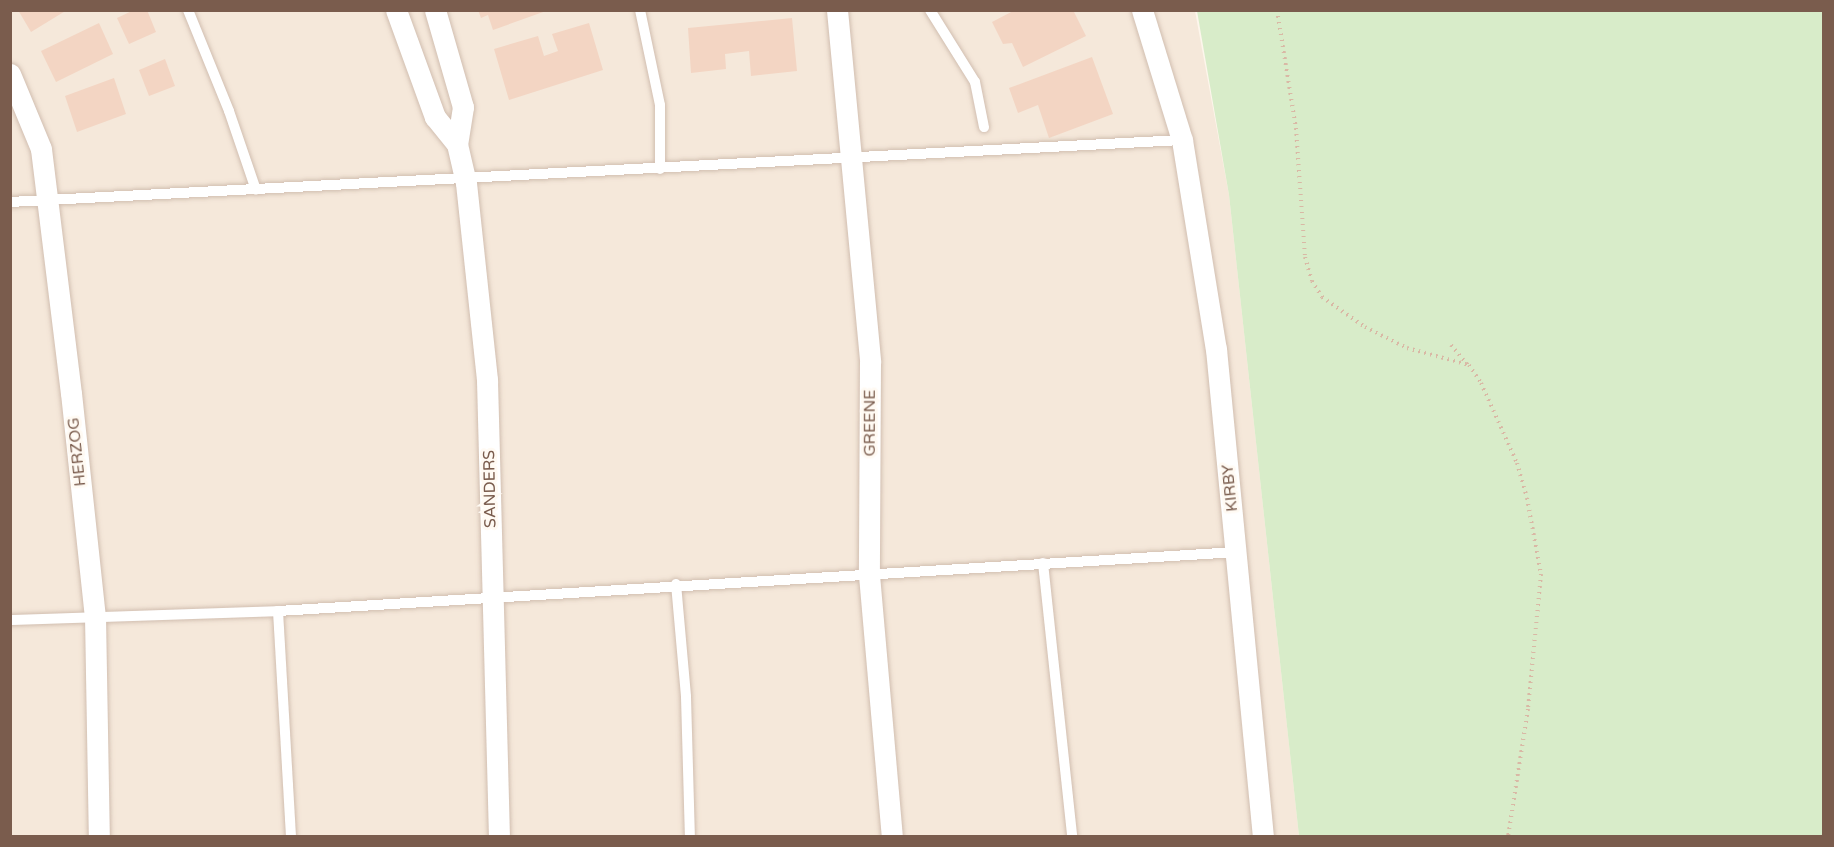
<!DOCTYPE html>
<html>
<head>
<meta charset="utf-8">
<style>
	body { margin:0 }
	#map { position:relative; width:1834px; height:847px; overflow:hidden; background:#fdf6ec; font-family:"Varela Round",sans-serif }
	div>[style] { position:absolute }
	.residential>* { inset:0; background:#f5e8da }
	.green>* { inset:0; background:#d8ecc9 }
	.building>* { inset:0; background:#f3d5c3 }
	.path>* { height:4px; margin-top:-2px; transform-origin:0; background:repeating-linear-gradient(90deg,#d9b8a5 0 1.5px,transparent 0 6px) }
	.roads { filter:drop-shadow(0 0 2px #d1beb0) drop-shadow(0 0 2px #d1beb0) }
	.service>* { height:10px; margin:-5px; padding:0 5px; transform-origin:5px; border-radius:5px; background:#fff }
	.minor>* { height:21px; margin:-10.5px; padding:0 10.5px; transform-origin:10.5px; border-radius:10.5px; background:#fff }
	span { translate:-50% -50%; white-space:nowrap; text-align:center; line-height:1.15; -webkit-text-stroke:6px #fffaf3; paint-order:stroke }
	.street-label { font-size:16px; color:#7a5c4d }
	.frame { position:absolute; inset:0; border:12px solid #7a5c4d; pointer-events:none }
</style>
</head>
<body>
<div id="map">
	<div class="residential">
		<div style="clip-path:polygon(10px 11px,1195px 11px,1229px 195px,1299px 836px,11px 836px)"></div>
	</div>
	<div class="green">
		<div style="clip-path:polygon(1197px 11px,1823px 11px,1823px 836px,1299px 836px,1229px 195px)"></div>
	</div>
	<div class="building">
		<div style="clip-path:polygon(18px 10px,67px 10px,31px 32px)"></div>
		<div style="clip-path:polygon(134px 10px,147px 10px,156px 32px,129px 44px,117px 18px)"></div>
		<div style="clip-path:polygon(478px 10px,546px 10px,546px 11px,493px 30px,488px 15px,481px 18px)"></div>
		<div style="clip-path:polygon(1015px 10px,1073px 10px,1086px 36px,1023px 67px,1012px 43px,1003px 44px,992px 22px)"></div>
		<div style="clip-path:polygon(792px 18px,797px 71px,751px 76px,749px 51px,725px 54px,726px 69px,691px 73px,688px 28px)"></div>
		<div style="clip-path:polygon(99px 23px,113px 54px,56px 82px,41px 51px)"></div>
		<div style="clip-path:polygon(589px 23px,603px 70px,509px 100px,494px 49px,538px 36px,544px 56px,558px 51px,552px 34px)"></div>
		<div style="clip-path:polygon(1092px 57px,1113px 114px,1049px 138px,1038px 105px,1018px 113px,1009px 88px)"></div>
		<div style="clip-path:polygon(165px 59px,175px 86px,149px 96px,139px 70px)"></div>
		<div style="clip-path:polygon(114px 78px,126px 114px,77px 132px,65px 96px)"></div>
	</div>
	<div class="path">
		<div style="left:1277px;top:10px;width:120px;rotate:80.9deg"></div>
		<div style="left:1296px;top:128px;width:129px;rotate:86deg"></div>
		<div style="left:1305px;top:257px;width:25px;rotate:74deg"></div>
		<div style="left:1312px;top:281px;width:19px;rotate:58deg"></div>
		<div style="left:1322px;top:297px;width:52px;rotate:34.9deg"></div>
		<div style="left:1365px;top:327px;width:47px;rotate:26.6deg"></div>
		<div style="left:1407px;top:348px;width:64px;rotate:15.3deg"></div>
		<div style="left:1469px;top:365px;width:22px;rotate:56deg"></div>
		<div style="left:1481px;top:383px;width:88px;rotate:65.8deg"></div>
		<div style="left:1517px;top:463px;width:36px;rotate:74deg"></div>
		<div style="left:1527px;top:498px;width:77px;rotate:79.6deg"></div>
		<div style="left:1541px;top:574px;width:136px;rotate:95.5deg"></div>
		<div style="left:1528px;top:709px;width:129px;rotate:98.9deg"></div>
		<div style="left:1451px;top:345px;width:26px;rotate:50deg"></div>
		<div style="left:1823px;top:836px;width:1px;rotate:-45deg"></div>
	</div>
	<div class="roads">
		<div class="service">
			<div style="left:188px;top:10px;width:109px;rotate:67.9deg"></div>
			<div style="left:229px;top:111px;width:83px;rotate:71.1deg"></div>
			<div style="left:640px;top:10px;width:97px;rotate:78.1deg"></div>
			<div style="left:660px;top:105px;width:64px;rotate:90deg"></div>
			<div style="left:930px;top:10px;width:85px;rotate:58deg"></div>
			<div style="left:975px;top:82px;width:46px;rotate:78.7deg"></div>
			<div style="left:10px;top:202px;width:1174px;rotate:-3.03deg"></div>
			<div style="left:1043px;top:563px;width:275px;rotate:83.9deg"></div>
			<div style="left:676px;top:584px;width:113px;rotate:84.9deg"></div>
			<div style="left:686px;top:697px;width:139px;rotate:88.4deg"></div>
			<div style="left:278px;top:611px;width:225px;rotate:86.7deg"></div>
			<div style="left:10px;top:620px;width:268px;rotate:-1.9deg"></div>
			<div style="left:278px;top:611px;width:960px;rotate:-3.52deg"></div>
		</div>
		<div class="minor">
			<div style="left:396px;top:10px;width:114px;rotate:70deg"></div>
			<div style="left:435px;top:117px;width:35px;rotate:51deg"></div>
			<div style="left:435px;top:10px;width:101px;rotate:73.9deg"></div>
			<div style="left:463px;top:107px;width:37px;rotate:99deg"></div>
			<div style="left:457px;top:144px;width:40px;rotate:77deg"></div>
			<div style="left:466px;top:183px;width:198px;rotate:83.9deg"></div>
			<div style="left:487px;top:380px;width:456px;rotate:88.5deg"></div>
			<div style="left:837px;top:10px;width:354px;rotate:84.6deg"></div>
			<div style="left:870px;top:362px;width:213px;rotate:90.3deg"></div>
			<div style="left:869px;top:575px;width:262px;rotate:85deg"></div>
			<div style="left:1142px;top:10px;width:136px;rotate:72.9deg"></div>
			<div style="left:1182px;top:140px;width:212px;rotate:80.8deg"></div>
			<div style="left:1216px;top:349px;width:489px;rotate:84.5deg"></div>
			<div style="left:10px;top:74px;width:81px;rotate:67.5deg"></div>
			<div style="left:41px;top:149px;width:246px;rotate:83deg"></div>
			<div style="left:71px;top:393px;width:224px;rotate:83.9deg"></div>
			<div style="left:95px;top:616px;width:220px;rotate:89deg"></div>
		</div>
	</div>
	<div class="street-label">
		<span style="left:870px;top:423px;rotate:-90deg">GREENE</span>
		<span style="left:77px;top:452px;rotate:-96deg">HERZOG</span>
		<span style="left:1230px;top:488px;rotate:-96deg">KIRBY</span>
		<span style="left:490px;top:489px;rotate:-91deg">SANDERS</span>
	</div>
	<div class="frame"></div>
</div>
</body>
</html>
